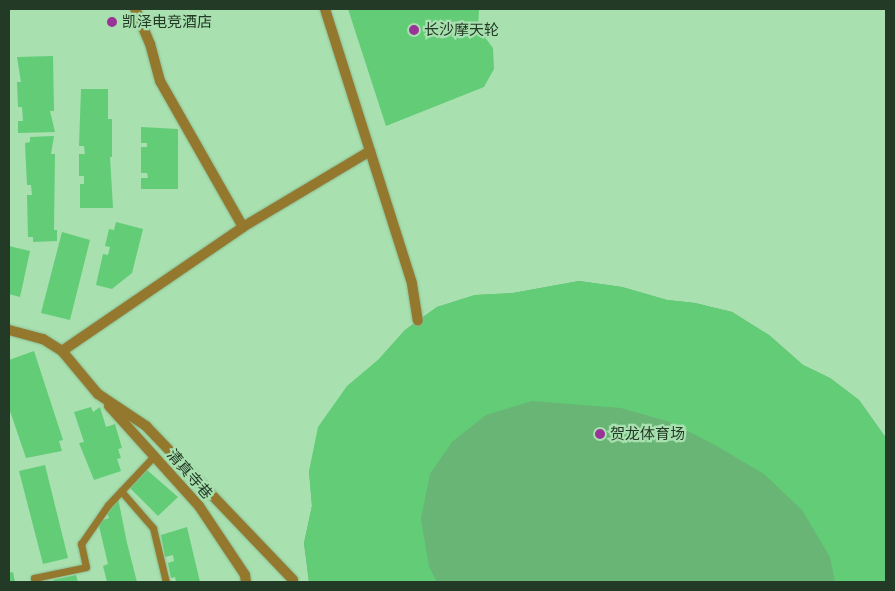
<!DOCTYPE html>
<html>
<head>
<meta charset="utf-8">
<style>
	body { margin:0 }
	#map { position:relative; width:895px; height:591px; overflow:hidden; background:#a8e0af; font-family:"Noto Sans","Noto Sans SC",sans-serif }
	div>[style] { position:absolute }
	.green>* { inset:0; background:#68b575 }
	.building>* { inset:0; background:#62cc77 }
	.roads { filter:drop-shadow(0 0 1px #8bbb91) drop-shadow(0 0 1px #8bbb91) }
	.service>* { height:7px; margin:-3.5px; padding:0 3.5px; transform-origin:3.5px; border-radius:3.5px; background:#94782e }
	.minor>* { height:10px; margin:-5px; padding:0 5px; transform-origin:5px; border-radius:5px; background:#94782e }
	.dots>* { width:14px; height:14px; translate:-50% -50%; box-sizing:border-box; border:2px solid #a8e0af; border-radius:50% }
	span { translate:-50% -50%; white-space:nowrap; text-align:center; line-height:1.15; -webkit-text-stroke:4.5px #a8e0af; paint-order:stroke }
	.poi-label { font-size:15px; color:#233a26 }
	.left { translate:0 -50%; text-align:left }
	.street-label { font-size:15px; color:#233a26 }
	.frame { position:absolute; inset:0; border:10px solid #233a26; pointer-events:none }
</style>
</head>
<body>
<div id="map">
	<div class="green">
		<div style="clip-path:polygon(579px 281px,622px 287px,667px 300px,695px 303px,732px 312px,769px 335px,803px 365px,830px 378px,859px 400px,886px 438px,886px 582px,309px 582px,304px 543px,312px 506px,309px 471px,379px 359px,405px 330px,437px 307px,475px 295px,513px 293px)"></div>
	</div>
	<div class="building">
		<div style="clip-path:polygon(348px 9px,479px 9px,478px 28px,493px 48px,494px 69px,484px 87px,386px 126px)"></div>
		<div style="clip-path:polygon(53px 56px,54px 111px,50px 111px,55px 132px,18px 133px,18px 121px,23px 121px,22px 107px,18px 107px,17px 82px,21px 82px,17px 57px)"></div>
		<div style="clip-path:polygon(81px 89px,108px 89px,108px 119px,112px 119px,112px 157px,110px 157px,113px 208px,80px 208px,80px 184px,84px 184px,84px 176px,79px 176px,79px 154px,85px 154px,84px 146px,79px 146px)"></div>
		<div style="clip-path:polygon(141px 127px,178px 129px,178px 189px,141px 189px,141px 178px,148px 178px,147px 173px,141px 173px,141px 147px,147px 147px,147px 143px,141px 143px)"></div>
		<div style="clip-path:polygon(54px 136px,51px 154px,55px 154px,54px 230px,57px 230px,57px 241px,33px 242px,33px 237px,28px 237px,27px 195px,32px 195px,31px 185px,27px 185px,25px 143px,30px 142px,30px 137px)"></div>
		<div style="clip-path:polygon(116px 222px,143px 229px,132px 273px,112px 289px,96px 285px,103px 254px,108px 255px,110px 247px,105px 246px,109px 229px,114px 230px)"></div>
		<div style="clip-path:polygon(62px 232px,90px 240px,70px 320px,41px 313px)"></div>
		<div style="clip-path:polygon(9px 246px,30px 251px,20px 297px,9px 294px)"></div>
		<div style="clip-path:polygon(579px 281px,622px 287px,667px 300px,695px 303px,732px 312px,769px 335px,803px 365px,830px 378px,859px 400px,886px 438px,886px 582px,835px 582px,830px 557px,802px 510px,764px 474px,715px 445px,670px 422px,621px 408px,532px 401px,486px 415px,452px 442px,430px 474px,421px 519px,429px 567px,437px 582px,309px 582px,304px 543px,312px 506px,309px 471px,318px 427px,347px 386px,379px 359px,405px 330px,437px 307px,475px 295px,513px 293px)"></div>
		<div style="clip-path:polygon(34px 351px,63px 440px,59px 441px,62px 451px,26px 458px,9px 408px,9px 360px)"></div>
		<div style="clip-path:polygon(91px 407px,93px 412px,100px 407px,106px 427px,115px 424px,122px 448px,118px 449px,121px 458px,117px 459px,121px 471px,94px 480px,79px 443px,84px 442px,74px 412px)"></div>
		<div style="clip-path:polygon(45px 465px,68px 558px,43px 564px,19px 471px)"></div>
		<div style="clip-path:polygon(147px 470px,178px 497px,158px 516px,130px 488px)"></div>
		<div style="clip-path:polygon(118px 498px,127px 543px,137px 582px,107px 582px,103px 566px,108px 564px,98px 522px,109px 518px,106px 511px)"></div>
		<div style="clip-path:polygon(187px 527px,200px 582px,176px 582px,175px 577px,171px 578px,168px 563px,174px 561px,173px 555px,165px 557px,161px 535px)"></div>
		<div style="clip-path:polygon(13px 572px,15px 582px,9px 582px,9px 573px)"></div>
		<div style="clip-path:polygon(76px 575px,78px 582px,54px 582px,53px 580px)"></div>
	</div>
	<div class="roads">
		<div class="service">
			<div style="left:121px;top:491px;width:49px;rotate:49.1deg"></div>
			<div style="left:153px;top:528px;width:56px;rotate:76.5deg"></div>
			<div style="left:35px;top:582px;width:4px;rotate:-104deg"></div>
			<div style="left:34px;top:578px;width:53px;rotate:-11.9deg"></div>
			<div style="left:86px;top:567px;width:24px;rotate:-102deg"></div>
			<div style="left:81px;top:544px;width:47px;rotate:-55.3deg"></div>
			<div style="left:108px;top:505px;width:67px;rotate:-46.8deg"></div>
		</div>
		<div class="minor">
			<div style="left:325px;top:9px;width:288px;rotate:72.4deg"></div>
			<div style="left:412px;top:284px;width:37px;rotate:81deg"></div>
			<div style="left:243px;top:227px;width:148px;rotate:-30.9deg"></div>
			<div style="left:9px;top:330px;width:35px;rotate:15deg"></div>
			<div style="left:43px;top:339px;width:22px;rotate:32deg"></div>
			<div style="left:62px;top:351px;width:56px;rotate:50.1deg"></div>
			<div style="left:98px;top:394px;width:58px;rotate:33.7deg"></div>
			<div style="left:146px;top:426px;width:213px;rotate:46.3deg"></div>
			<div style="left:62px;top:351px;width:219px;rotate:-34.4deg"></div>
			<div style="left:243px;top:227px;width:168px;rotate:-119.6deg"></div>
			<div style="left:160px;top:81px;width:38px;rotate:-105deg"></div>
			<div style="left:150px;top:44px;width:38px;rotate:-113deg"></div>
			<div style="left:109px;top:406px;width:135px;rotate:48deg"></div>
			<div style="left:199px;top:506px;width:83px;rotate:56.3deg"></div>
			<div style="left:245px;top:575px;width:7px;rotate:82deg"></div>
		</div>
	</div>
	<div class="dots">
		<div style="left:112px;top:22px;background:#993398"></div>
		<div style="left:414px;top:30px;background:#993398"></div>
		<div style="left:600px;top:434px;background:#993398"></div>
	</div>
	<div class="poi-label">
		<span class="left" style="left:122px;top:22px">凯泽电竞酒店</span>
		<span class="left" style="left:424px;top:30px">长沙摩天轮</span>
		<span class="left" style="left:610px;top:434px">贺龙体育场</span>
	</div>
	<div class="street-label">
		<span style="left:190px;top:474px;rotate:49deg">清真寺巷</span>
	</div>
	<div class="frame"></div>
</div>
</body>
</html>
